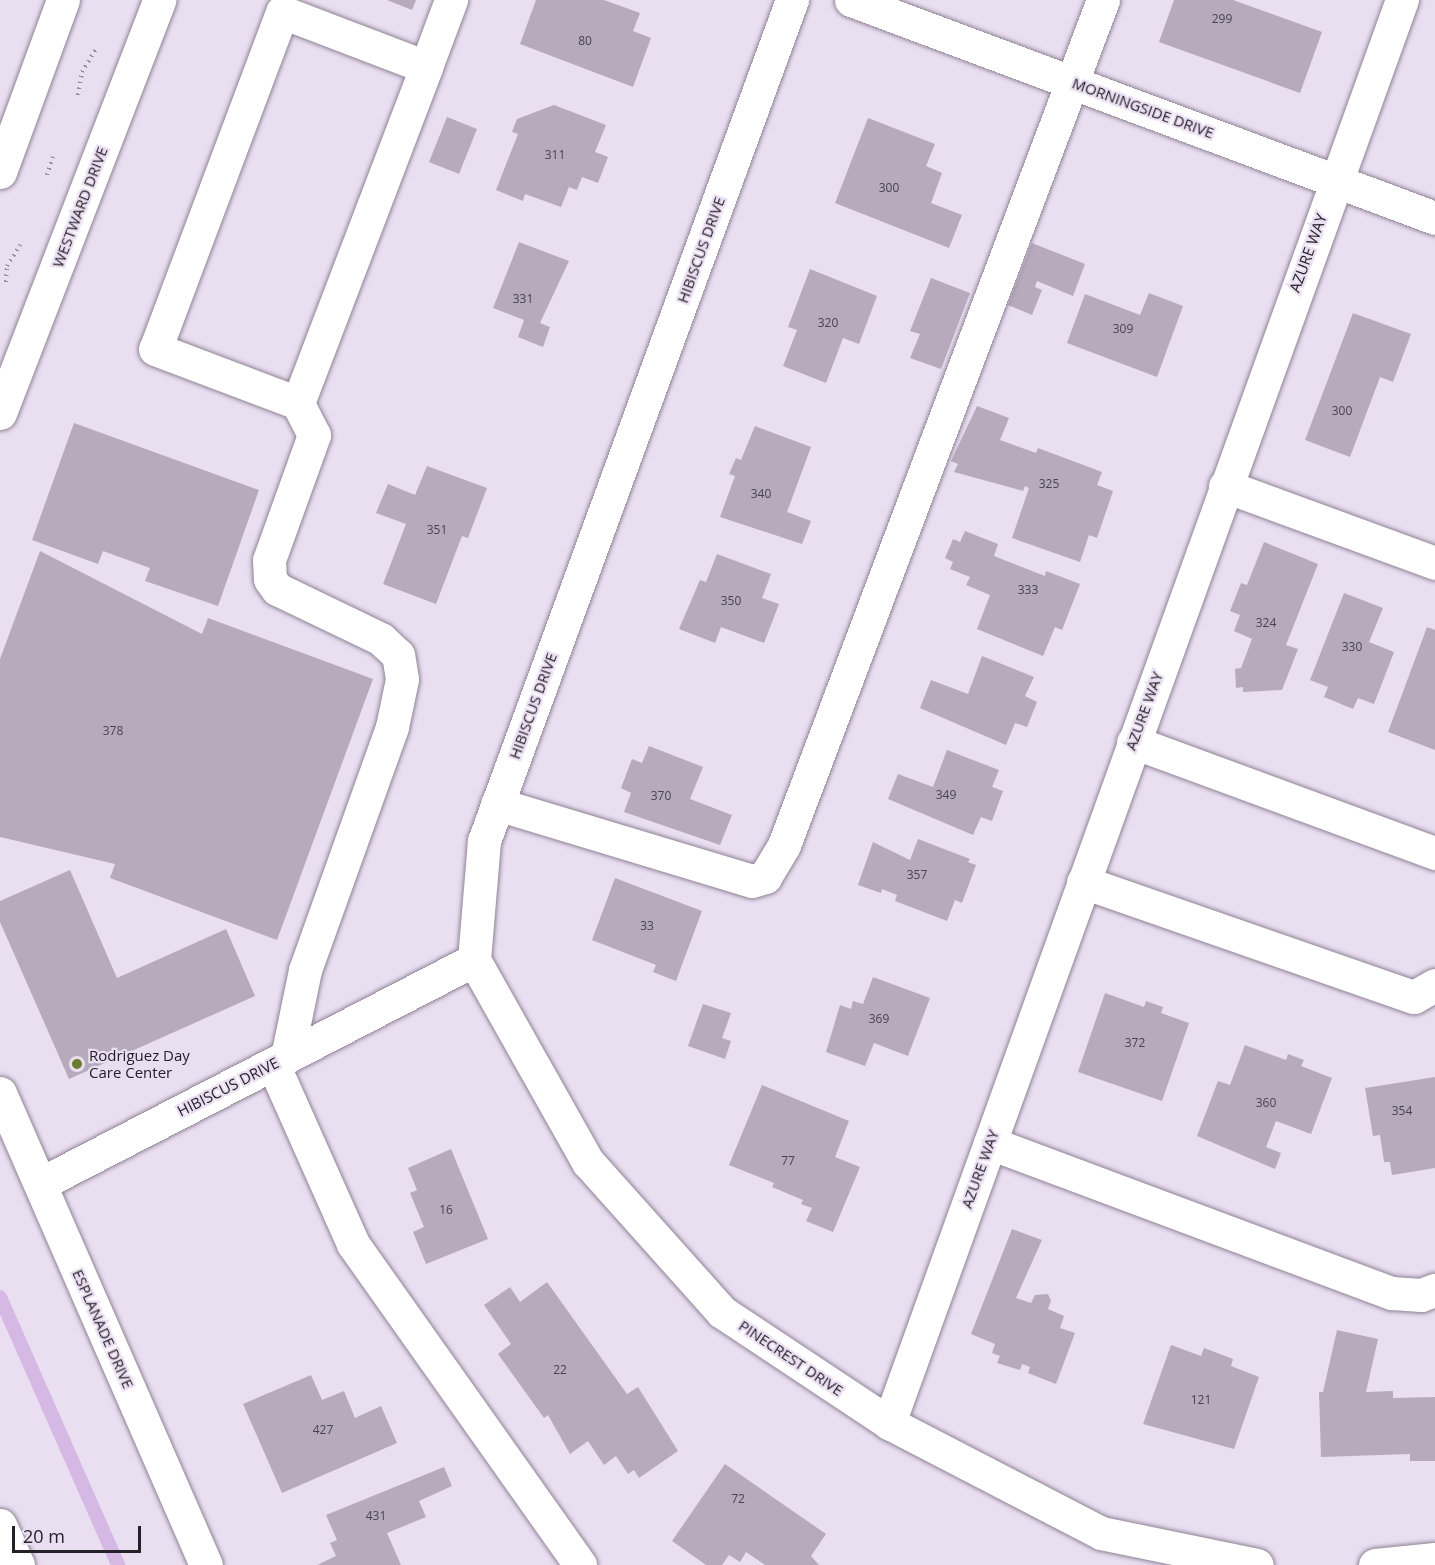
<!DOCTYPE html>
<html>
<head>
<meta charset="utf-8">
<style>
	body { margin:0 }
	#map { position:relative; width:1435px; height:1565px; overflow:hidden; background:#eadef1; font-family:"Open Sans",sans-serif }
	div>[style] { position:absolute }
	.stream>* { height:14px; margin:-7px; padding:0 7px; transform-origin:7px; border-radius:7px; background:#d5b8e3 }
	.building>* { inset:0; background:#b7aabd }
	.path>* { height:4px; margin-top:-2px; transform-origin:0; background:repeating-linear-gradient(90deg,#948b99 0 1.5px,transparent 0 6px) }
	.roads { filter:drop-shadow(0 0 2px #8f8395) drop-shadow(0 0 2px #8f8395) }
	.minor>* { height:33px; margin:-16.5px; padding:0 16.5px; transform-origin:16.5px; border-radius:16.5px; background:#fff }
	.dots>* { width:16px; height:16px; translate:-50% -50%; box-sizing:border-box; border:3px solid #eadef1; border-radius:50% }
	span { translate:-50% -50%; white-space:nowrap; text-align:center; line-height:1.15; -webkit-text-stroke:4.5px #eadef1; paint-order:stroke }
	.number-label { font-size:12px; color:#4a434d }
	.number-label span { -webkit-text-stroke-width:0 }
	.street-label { font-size:15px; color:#252128 }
	.poi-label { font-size:15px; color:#252128 }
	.left { translate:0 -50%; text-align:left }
	.scale { position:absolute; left:12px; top:1526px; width:129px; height:27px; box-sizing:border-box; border:3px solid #252128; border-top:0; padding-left:8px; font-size:18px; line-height:21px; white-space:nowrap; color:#252128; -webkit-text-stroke:4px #eadef1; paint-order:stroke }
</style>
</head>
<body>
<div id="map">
	<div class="stream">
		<div style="left:0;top:1297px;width:293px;rotate:66.2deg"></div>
	</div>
	<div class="building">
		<div style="clip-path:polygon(387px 0,416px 0,412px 10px)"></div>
		<div style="clip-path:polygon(536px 0,604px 0,640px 13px,633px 31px,651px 38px,633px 87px,520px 44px)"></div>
		<div style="clip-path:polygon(1174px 0,1233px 0,1322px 32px,1300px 93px,1159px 42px)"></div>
		<div style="clip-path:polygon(554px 105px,606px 125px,595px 152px,608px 157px,598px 183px,582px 177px,577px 190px,569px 187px,561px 207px,525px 194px,523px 201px,496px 190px,518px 134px,512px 132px,517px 119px)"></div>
		<div style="clip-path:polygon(447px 117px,477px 129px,459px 174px,429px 162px)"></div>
		<div style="clip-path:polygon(868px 118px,935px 144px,926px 166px,942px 173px,931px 203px,962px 215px,949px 248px,835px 203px)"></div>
		<div style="clip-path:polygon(519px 242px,569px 261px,540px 323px,550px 327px,543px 347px,518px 337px,524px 320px,493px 308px)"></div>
		<div style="clip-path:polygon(1032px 243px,1085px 264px,1073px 296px,1037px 281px,1035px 287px,1042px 290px,1032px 315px,1008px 305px)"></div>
		<div style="clip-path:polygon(810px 269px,877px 296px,859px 344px,843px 338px,826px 383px,783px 366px,797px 330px,788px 327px)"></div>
		<div style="clip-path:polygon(931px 278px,970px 293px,941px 369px,910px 358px,920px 334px,910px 331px)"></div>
		<div style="clip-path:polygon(1149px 293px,1183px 306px,1157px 377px,1067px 343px,1085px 294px,1140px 315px)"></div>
		<div style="clip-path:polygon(1353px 313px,1411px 334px,1393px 382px,1380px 377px,1350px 457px,1305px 440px)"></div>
		<div style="clip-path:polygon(977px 406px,1009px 418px,1000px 440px,1036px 453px,1038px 448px,1102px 472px,1097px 485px,1113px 491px,1097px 538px,1089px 535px,1080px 562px,1012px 538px,1029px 488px,1025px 486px,1023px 491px,954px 472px,958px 464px,951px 461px)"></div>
		<div style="clip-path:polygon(74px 423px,259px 490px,218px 606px,145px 581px,150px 568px,103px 551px,98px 564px,32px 540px)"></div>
		<div style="clip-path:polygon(755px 426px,811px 447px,787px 512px,811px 521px,802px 544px,720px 517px,735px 476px,729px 474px,736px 458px,741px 460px)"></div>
		<div style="clip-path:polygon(427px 466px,487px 488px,468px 538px,462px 536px,436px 604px,383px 584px,406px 524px,376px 513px,388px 484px,415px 495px)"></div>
		<div style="clip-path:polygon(965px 531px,998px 544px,994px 556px,1045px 576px,1046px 571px,1080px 584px,1062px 630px,1055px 627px,1043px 656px,977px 629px,990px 595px,966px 585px,970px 577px,950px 569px,953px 562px,945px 558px,953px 539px,960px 542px)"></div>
		<div style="clip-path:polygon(1264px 542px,1318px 564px,1286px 645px,1298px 649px,1282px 690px,1243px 692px,1243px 687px,1236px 688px,1235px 669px,1241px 668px,1252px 639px,1234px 631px,1240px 615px,1230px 611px,1241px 583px,1247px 585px)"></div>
		<div style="clip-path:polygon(40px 551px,202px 634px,208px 618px,373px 679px,277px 940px,110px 878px,115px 864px,0 837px,0 659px)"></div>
		<div style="clip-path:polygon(717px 554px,771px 574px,762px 598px,779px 604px,764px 643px,721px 627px,715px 643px,679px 629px,700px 580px,706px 582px)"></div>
		<div style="clip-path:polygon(1344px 593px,1383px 608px,1369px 642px,1394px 652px,1374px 704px,1358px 698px,1353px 709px,1324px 697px,1328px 687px,1310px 680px)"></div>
		<div style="clip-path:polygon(1427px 627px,1435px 630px,1435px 750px,1388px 732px)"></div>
		<div style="clip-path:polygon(982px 656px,1034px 677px,1025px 696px,1037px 702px,1027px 727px,1015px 723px,1006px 745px,920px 708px,931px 680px,968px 694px)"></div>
		<div style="clip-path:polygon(649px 746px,703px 767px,690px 799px,732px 815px,720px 845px,624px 812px,631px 793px,621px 788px,632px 759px,642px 763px)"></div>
		<div style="clip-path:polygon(947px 750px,999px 770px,992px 787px,1003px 791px,992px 821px,981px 817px,973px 835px,888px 799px,898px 774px,933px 787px)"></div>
		<div style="clip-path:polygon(918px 839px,970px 859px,968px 862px,976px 865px,962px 903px,955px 900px,947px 921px,895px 901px,897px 895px,882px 889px,881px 893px,858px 885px,873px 842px,910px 860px)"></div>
		<div style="clip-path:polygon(70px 870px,117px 978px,226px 929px,255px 996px,69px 1079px,0 922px,0 901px)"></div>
		<div style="clip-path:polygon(615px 878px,702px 911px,676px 981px,653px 972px,656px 965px,592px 940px)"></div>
		<div style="clip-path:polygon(873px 977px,930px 998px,908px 1056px,874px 1043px,865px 1066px,826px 1052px,840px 1005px,851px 1009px,853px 1001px,863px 1004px)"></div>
		<div style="clip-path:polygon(1105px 993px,1144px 1007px,1146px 1001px,1163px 1007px,1161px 1013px,1189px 1023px,1162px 1101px,1078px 1072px)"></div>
		<div style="clip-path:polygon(703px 1004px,731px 1013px,722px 1038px,731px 1041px,725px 1059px,688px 1046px)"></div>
		<div style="clip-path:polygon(1245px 1045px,1286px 1060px,1288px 1054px,1304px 1060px,1301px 1066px,1332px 1078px,1311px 1134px,1276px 1121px,1266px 1147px,1281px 1153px,1275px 1169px,1197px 1136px,1218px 1081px,1230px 1085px)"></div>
		<div style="clip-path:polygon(1435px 1077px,1435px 1168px,1392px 1175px,1390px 1162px,1384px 1162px,1380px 1135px,1373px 1136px,1365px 1088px)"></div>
		<div style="clip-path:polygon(762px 1085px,849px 1121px,835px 1157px,860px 1167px,833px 1232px,806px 1221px,812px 1208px,801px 1204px,803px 1200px,772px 1187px,774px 1183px,729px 1165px)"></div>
		<div style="clip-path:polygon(451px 1149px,488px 1239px,426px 1264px,413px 1232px,424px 1227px,410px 1193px,417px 1190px,408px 1168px)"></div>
		<div style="clip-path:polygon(1012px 1229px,1042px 1240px,1016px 1298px,1031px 1303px,1035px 1295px,1048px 1294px,1051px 1301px,1048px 1309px,1064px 1316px,1060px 1328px,1075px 1333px,1056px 1384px,1028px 1373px,1030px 1367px,1022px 1364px,1020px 1370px,997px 1363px,1000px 1356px,992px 1353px,995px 1344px,971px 1334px)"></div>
		<div style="clip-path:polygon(547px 1282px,627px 1394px,638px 1387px,678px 1451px,639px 1478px,634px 1470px,628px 1474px,616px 1456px,604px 1465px,588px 1441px,570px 1454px,548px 1415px,544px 1418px,498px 1354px,511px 1344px,484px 1305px,510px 1287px,520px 1302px)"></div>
		<div style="clip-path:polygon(1337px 1330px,1378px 1339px,1366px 1392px,1393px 1391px,1393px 1398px,1435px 1397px,1435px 1461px,1410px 1461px,1410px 1454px,1321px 1457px,1319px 1392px,1323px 1392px)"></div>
		<div style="clip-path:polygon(1171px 1345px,1201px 1356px,1204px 1348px,1233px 1359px,1231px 1366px,1259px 1377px,1234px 1449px,1143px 1424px)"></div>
		<div style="clip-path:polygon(311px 1375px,322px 1400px,344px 1391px,355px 1418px,381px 1406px,397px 1443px,282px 1493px,243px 1404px)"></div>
		<div style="clip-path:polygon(725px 1464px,826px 1534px,811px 1556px,819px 1565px,765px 1565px,746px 1552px,740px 1562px,729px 1555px,722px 1565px,706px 1565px,672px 1541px)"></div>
		<div style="clip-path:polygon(444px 1467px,452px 1486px,419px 1501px,426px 1517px,387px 1533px,401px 1565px,317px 1565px,336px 1556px,330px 1543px,337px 1540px,326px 1515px)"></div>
	</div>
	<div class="path">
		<div style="left:78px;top:95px;width:23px;rotate:-80deg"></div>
		<div style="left:82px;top:72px;width:26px;rotate:-59deg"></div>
		<div style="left:47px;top:175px;width:19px;rotate:-72deg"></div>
		<div style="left:6px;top:282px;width:16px;rotate:-86deg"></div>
		<div style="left:7px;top:266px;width:25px;rotate:-58deg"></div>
	</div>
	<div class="roads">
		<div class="minor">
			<div style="left:851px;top:0;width:623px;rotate:20.47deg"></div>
			<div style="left:426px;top:67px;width:154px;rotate:-159.1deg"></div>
			<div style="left:282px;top:12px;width:360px;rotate:110.6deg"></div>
			<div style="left:155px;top:349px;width:153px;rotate:20.7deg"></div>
			<div style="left:298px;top:403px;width:360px;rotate:-69.1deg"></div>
			<div style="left:426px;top:67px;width:72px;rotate:-69.5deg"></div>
			<div style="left:0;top:172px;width:183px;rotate:-69.9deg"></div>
			<div style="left:0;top:413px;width:443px;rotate:-68.9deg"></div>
			<div style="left:1225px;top:486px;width:224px;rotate:20.1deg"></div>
			<div style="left:1133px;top:742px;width:322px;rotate:20.2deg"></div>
			<div style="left:497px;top:804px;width:266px;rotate:16.8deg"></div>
			<div style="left:752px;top:881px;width:14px;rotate:-17deg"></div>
			<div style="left:765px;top:877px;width:37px;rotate:-59deg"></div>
			<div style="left:784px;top:845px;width:903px;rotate:-69.32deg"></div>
			<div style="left:1083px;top:882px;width:350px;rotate:19.2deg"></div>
			<div style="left:1414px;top:997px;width:24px;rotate:-30deg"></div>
			<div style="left:474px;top:960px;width:232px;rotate:60.6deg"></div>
			<div style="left:588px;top:1162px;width:201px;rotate:48.2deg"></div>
			<div style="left:722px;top:1312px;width:201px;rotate:33.6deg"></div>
			<div style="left:889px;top:1423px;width:239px;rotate:27.4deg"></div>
			<div style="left:1101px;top:1533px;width:159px;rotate:11.6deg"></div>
			<div style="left:287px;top:1057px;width:89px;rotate:-78.3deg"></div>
			<div style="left:305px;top:970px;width:258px;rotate:-70.3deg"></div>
			<div style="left:392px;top:727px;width:49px;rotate:-78.2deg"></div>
			<div style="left:402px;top:679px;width:24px;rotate:-99deg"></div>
			<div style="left:398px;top:655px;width:23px;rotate:-137deg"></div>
			<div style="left:381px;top:639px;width:115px;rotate:-154.3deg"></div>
			<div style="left:277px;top:589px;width:12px;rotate:-125deg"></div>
			<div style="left:270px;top:579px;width:19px;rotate:-93deg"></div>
			<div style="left:269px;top:560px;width:133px;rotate:-70.2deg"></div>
			<div style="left:314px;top:435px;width:36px;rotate:-117deg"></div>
			<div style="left:273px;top:1064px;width:197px;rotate:66deg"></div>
			<div style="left:353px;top:1244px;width:393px;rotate:54.7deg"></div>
			<div style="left:0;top:1093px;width:515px;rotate:66.42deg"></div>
			<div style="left:990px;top:1143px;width:429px;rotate:20.5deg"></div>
			<div style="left:1392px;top:1293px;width:29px;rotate:4deg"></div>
			<div style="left:1421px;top:1295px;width:15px;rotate:-20deg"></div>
			<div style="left:40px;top:1184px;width:488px;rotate:-27.3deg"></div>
			<div style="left:474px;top:960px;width:119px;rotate:-85.2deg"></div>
			<div style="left:484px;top:841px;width:896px;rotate:-69.89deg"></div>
			<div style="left:889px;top:1423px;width:1513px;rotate:-70.18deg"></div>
			<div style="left:0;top:1525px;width:44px;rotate:65.8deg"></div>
			<div style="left:1375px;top:1565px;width:60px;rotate:-5.7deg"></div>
		</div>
	</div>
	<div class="dots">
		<div style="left:77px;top:1064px;background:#6b7c2b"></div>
	</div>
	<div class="number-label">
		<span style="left:1222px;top:19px">299</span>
		<span style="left:585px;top:41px">80</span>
		<span style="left:555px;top:155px">311</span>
		<span style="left:889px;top:188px">300</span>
		<span style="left:523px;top:299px">331</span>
		<span style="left:828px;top:323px">320</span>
		<span style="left:1123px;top:329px">309</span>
		<span style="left:1342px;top:411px">300</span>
		<span style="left:1049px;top:484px">325</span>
		<span style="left:761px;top:494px">340</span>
		<span style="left:437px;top:530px">351</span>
		<span style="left:1028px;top:590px">333</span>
		<span style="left:731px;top:601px">350</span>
		<span style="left:1266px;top:623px">324</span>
		<span style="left:1352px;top:647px">330</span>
		<span style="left:113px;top:731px">378</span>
		<span style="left:946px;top:795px">349</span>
		<span style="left:661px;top:796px">370</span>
		<span style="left:917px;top:875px">357</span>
		<span style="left:647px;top:926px">33</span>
		<span style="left:879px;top:1019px">369</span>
		<span style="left:1135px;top:1043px">372</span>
		<span style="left:1266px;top:1103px">360</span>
		<span style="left:1402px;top:1111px">354</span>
		<span style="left:788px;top:1161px">77</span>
		<span style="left:446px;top:1210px">16</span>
		<span style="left:560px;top:1370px">22</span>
		<span style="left:1201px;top:1400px">121</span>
		<span style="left:323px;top:1430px">427</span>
		<span style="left:738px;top:1499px">72</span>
		<span style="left:376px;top:1516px">431</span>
	</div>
	<div class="street-label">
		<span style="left:1143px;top:108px;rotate:20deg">MORNINGSIDE DRIVE</span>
		<span style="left:80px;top:207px;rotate:-69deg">WESTWARD DRIVE</span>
		<span style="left:701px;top:250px;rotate:-70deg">HIBISCUS DRIVE</span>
		<span style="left:1308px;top:253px;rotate:-70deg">AZURE WAY</span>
		<span style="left:533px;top:706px;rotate:-70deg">HIBISCUS DRIVE</span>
		<span style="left:1144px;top:711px;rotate:-70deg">AZURE WAY</span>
		<span style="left:228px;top:1087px;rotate:-27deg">HIBISCUS DRIVE</span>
		<span style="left:980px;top:1169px;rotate:-70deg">AZURE WAY</span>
		<span style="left:103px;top:1329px;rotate:66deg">ESPLANADE DRIVE</span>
		<span style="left:791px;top:1358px;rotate:34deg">PINECREST DRIVE</span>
	</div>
	<div class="poi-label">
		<span class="left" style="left:89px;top:1064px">Rodriguez Day<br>Care Center</span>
	</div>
	<div class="scale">20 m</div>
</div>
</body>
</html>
